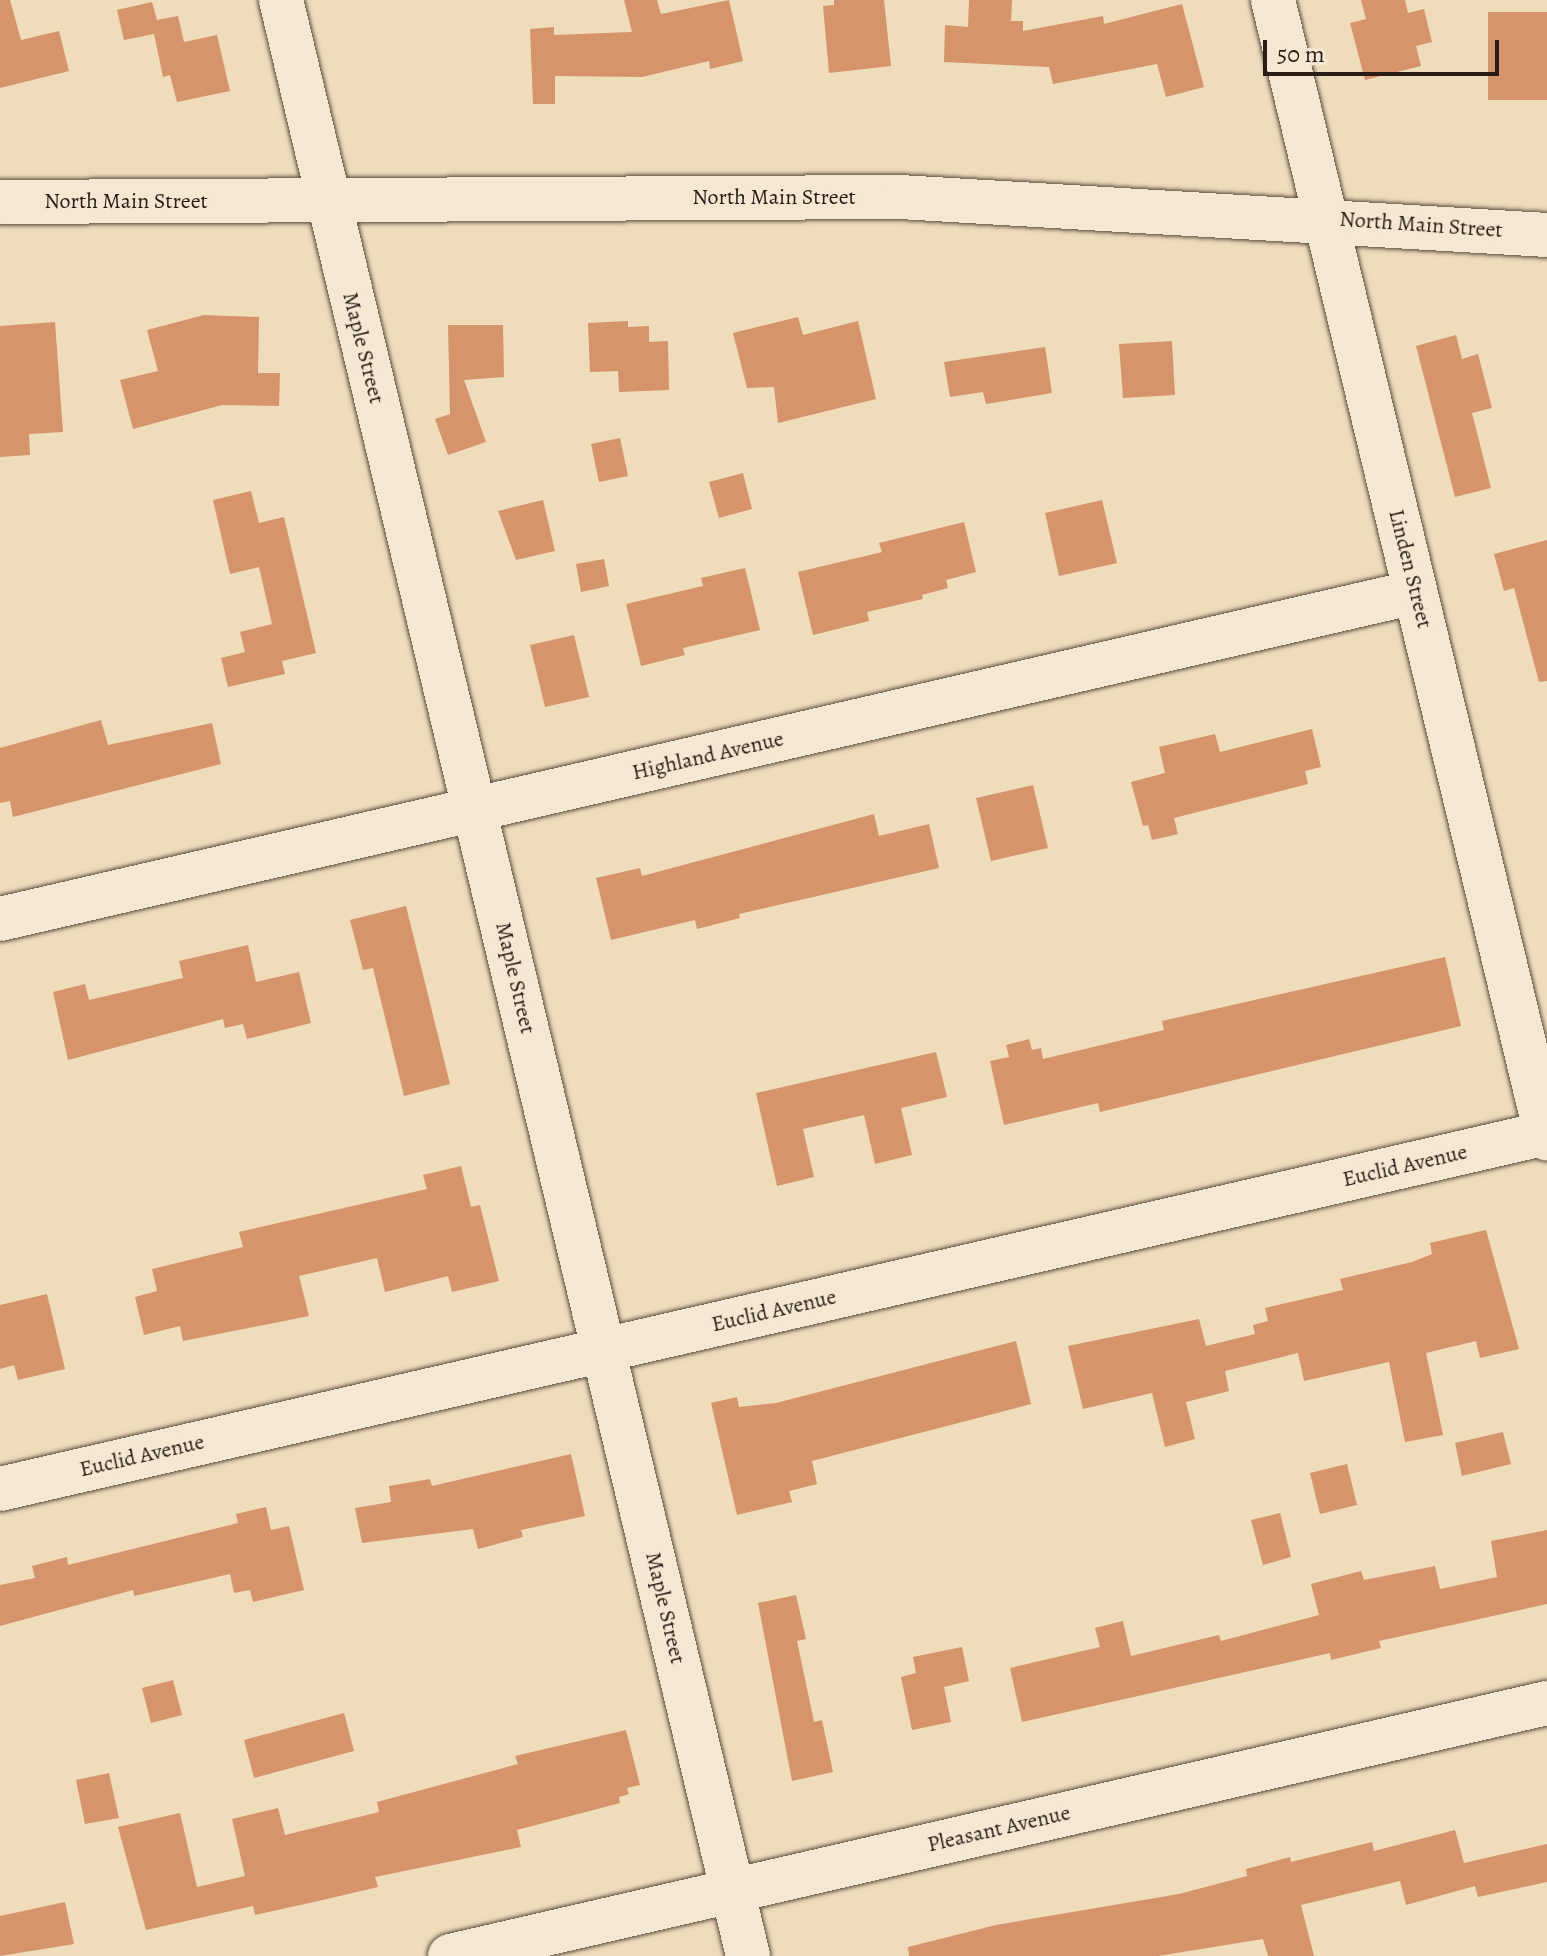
<!DOCTYPE html>
<html>
<head>
<meta charset="utf-8">
<style>
	body { margin:0 }
	#map { position:relative; width:1547px; height:1956px; overflow:hidden; background:#eedcbb; font-family:Alegreya,serif }
	div>[style] { position:absolute }
	.building>* { inset:0; background:#d5946a }
	.roads { filter:drop-shadow(0 0 2px #5a4c3e) drop-shadow(0 0 2px #5a4c3e) }
	.minor>* { height:44px; margin:-22px; padding:0 22px; transform-origin:22px; border-radius:22px; background:#f4e8d3 }
	span { translate:-50% -50%; white-space:nowrap; text-align:center; line-height:1.15; -webkit-text-stroke:7px #f4e8d3; paint-order:stroke }
	.street-label { font-size:22px; color:#281c14 }
	.scale { position:absolute; left:1263px; top:40px; width:236px; height:36px; box-sizing:border-box; border:4px solid #281c14; border-top:0; padding-left:10px; font-size:24px; line-height:28px; white-space:nowrap; color:#281c14; -webkit-text-stroke:6px #f4e8d3; paint-order:stroke }
</style>
</head>
<body>
<div id="map">
	<div class="building">
		<div style="clip-path:polygon(0 0,10px 0,21px 40px,59px 31px,69px 71px,0 88px)"></div>
		<div style="clip-path:polygon(624px 0,657px 0,661px 14px,729px 0,743px 61px,710px 69px,709px 61px,642px 77px,555px 76px,555px 104px,533px 104px,530px 29px,554px 27px,554px 35px,632px 32px)"></div>
		<div style="clip-path:polygon(834px 0,884px 0,891px 66px,829px 73px,823px 6px,834px 5px)"></div>
		<div style="clip-path:polygon(969px 0,1012px 0,1011px 21px,1023px 21px,1023px 31px,1103px 16px,1104px 24px,1182px 4px,1204px 87px,1166px 97px,1157px 64px,1053px 84px,1049px 67px,944px 62px,945px 25px,968px 27px)"></div>
		<div style="clip-path:polygon(1361px 0,1405px 0,1408px 13px,1424px 9px,1432px 42px,1416px 46px,1421px 66px,1365px 80px,1350px 23px,1366px 19px)"></div>
		<div style="clip-path:polygon(152px 2px,157px 20px,178px 16px,184px 42px,217px 35px,230px 91px,177px 102px,170px 75px,163px 77px,154px 34px,124px 40px,117px 10px)"></div>
		<div style="clip-path:polygon(1488px 12px,1547px 12px,1547px 100px,1488px 100px)"></div>
		<div style="clip-path:polygon(204px 315px,259px 317px,258px 373px,280px 373px,279px 406px,222px 405px,133px 429px,120px 380px,158px 371px,147px 330px)"></div>
		<div style="clip-path:polygon(798px 317px,803px 335px,858px 321px,876px 399px,778px 423px,774px 387px,747px 388px,733px 333px)"></div>
		<div style="clip-path:polygon(628px 321px,628px 327px,649px 326px,649px 342px,668px 341px,669px 390px,619px 392px,618px 371px,590px 372px,588px 323px)"></div>
		<div style="clip-path:polygon(55px 322px,63px 432px,29px 434px,30px 455px,0 457px,0 326px)"></div>
		<div style="clip-path:polygon(448px 325px,503px 325px,504px 377px,464px 380px,486px 442px,448px 455px,435px 419px,450px 414px)"></div>
		<div style="clip-path:polygon(1456px 335px,1462px 359px,1478px 354px,1492px 408px,1472px 413px,1491px 488px,1455px 497px,1416px 346px)"></div>
		<div style="clip-path:polygon(1172px 341px,1175px 395px,1123px 398px,1119px 344px)"></div>
		<div style="clip-path:polygon(1045px 347px,1052px 393px,986px 404px,983px 392px,950px 397px,944px 362px)"></div>
		<div style="clip-path:polygon(620px 438px,628px 476px,599px 482px,591px 444px)"></div>
		<div style="clip-path:polygon(743px 473px,752px 509px,719px 518px,709px 482px)"></div>
		<div style="clip-path:polygon(251px 491px,259px 523px,284px 517px,316px 653px,282px 661px,285px 674px,228px 687px,221px 658px,245px 652px,240px 632px,272px 624px,259px 567px,230px 574px,213px 500px)"></div>
		<div style="clip-path:polygon(543px 500px,555px 551px,516px 560px,498px 511px)"></div>
		<div style="clip-path:polygon(1102px 500px,1117px 563px,1059px 576px,1045px 513px)"></div>
		<div style="clip-path:polygon(964px 522px,976px 572px,946px 580px,948px 588px,922px 595px,923px 599px,867px 612px,869px 621px,813px 635px,798px 572px,882px 552px,879px 543px)"></div>
		<div style="clip-path:polygon(1547px 540px,1547px 681px,1539px 682px,1514px 588px,1504px 591px,1494px 554px)"></div>
		<div style="clip-path:polygon(604px 559px,609px 586px,581px 592px,576px 564px)"></div>
		<div style="clip-path:polygon(745px 568px,760px 630px,683px 648px,685px 655px,641px 666px,626px 604px,703px 586px,701px 578px)"></div>
		<div style="clip-path:polygon(574px 635px,589px 697px,545px 707px,530px 645px)"></div>
		<div style="clip-path:polygon(101px 720px,108px 745px,212px 723px,221px 764px,13px 817px,10px 801px,0 803px,0 748px)"></div>
		<div style="clip-path:polygon(1312px 729px,1321px 767px,1305px 771px,1308px 784px,1174px 818px,1178px 834px,1152px 840px,1148px 825px,1143px 826px,1131px 782px,1165px 773px,1159px 747px,1215px 734px,1220px 752px)"></div>
		<div style="clip-path:polygon(1033px 785px,1048px 848px,991px 861px,976px 798px)"></div>
		<div style="clip-path:polygon(874px 814px,879px 836px,929px 824px,939px 868px,739px 914px,740px 918px,697px 929px,695px 920px,611px 940px,596px 878px,640px 868px,642px 876px)"></div>
		<div style="clip-path:polygon(406px 906px,450px 1084px,404px 1096px,373px 968px,363px 970px,350px 920px)"></div>
		<div style="clip-path:polygon(248px 945px,256px 982px,299px 972px,311px 1023px,247px 1039px,243px 1024px,225px 1028px,223px 1019px,68px 1060px,53px 992px,85px 984px,89px 1000px,183px 978px,179px 961px)"></div>
		<div style="clip-path:polygon(1445px 957px,1461px 1026px,1100px 1112px,1098px 1103px,1004px 1125px,990px 1061px,1009px 1057px,1006px 1045px,1029px 1039px,1032px 1050px,1041px 1048px,1043px 1059px,1164px 1030px,1162px 1021px)"></div>
		<div style="clip-path:polygon(936px 1052px,947px 1097px,901px 1108px,912px 1155px,875px 1164px,864px 1115px,803px 1129px,814px 1177px,777px 1186px,756px 1093px)"></div>
		<div style="clip-path:polygon(461px 1166px,471px 1207px,480px 1205px,499px 1281px,452px 1292px,448px 1276px,385px 1292px,377px 1258px,299px 1276px,309px 1316px,183px 1341px,180px 1326px,144px 1335px,135px 1297px,157px 1291px,152px 1269px,243px 1247px,239px 1232px,427px 1189px,423px 1175px)"></div>
		<div style="clip-path:polygon(1486px 1230px,1519px 1349px,1480px 1358px,1476px 1341px,1426px 1353px,1443px 1435px,1405px 1442px,1389px 1362px,1304px 1381px,1298px 1353px,1225px 1371px,1229px 1391px,1186px 1402px,1195px 1439px,1165px 1447px,1152px 1393px,1083px 1409px,1068px 1346px,1199px 1319px,1206px 1346px,1255px 1334px,1253px 1325px,1268px 1321px,1265px 1308px,1343px 1290px,1340px 1279px,1412px 1262px,1432px 1254px,1430px 1243px)"></div>
		<div style="clip-path:polygon(47px 1294px,65px 1369px,18px 1380px,14px 1365px,0 1369px,0 1305px)"></div>
		<div style="clip-path:polygon(1016px 1341px,1031px 1404px,812px 1461px,817px 1484px,789px 1491px,792px 1502px,737px 1515px,711px 1403px,737px 1397px,739px 1407px,776px 1403px)"></div>
		<div style="clip-path:polygon(1503px 1432px,1511px 1464px,1462px 1476px,1455px 1443px)"></div>
		<div style="clip-path:polygon(571px 1454px,585px 1516px,521px 1530px,523px 1537px,478px 1549px,473px 1529px,362px 1543px,355px 1508px,391px 1502px,389px 1486px,430px 1479px,432px 1486px)"></div>
		<div style="clip-path:polygon(1347px 1464px,1357px 1505px,1320px 1514px,1310px 1473px)"></div>
		<div style="clip-path:polygon(266px 1507px,271px 1530px,289px 1526px,304px 1590px,253px 1602px,250px 1590px,234px 1593px,230px 1574px,134px 1596px,133px 1590px,0 1626px,0 1585px,35px 1578px,32px 1566px,67px 1557px,68px 1565px,238px 1523px,236px 1514px)"></div>
		<div style="clip-path:polygon(1280px 1513px,1291px 1557px,1263px 1565px,1251px 1520px)"></div>
		<div style="clip-path:polygon(1547px 1530px,1547px 1604px,1379px 1641px,1381px 1648px,1331px 1660px,1330px 1653px,1022px 1722px,1010px 1668px,1100px 1647px,1095px 1628px,1123px 1621px,1131px 1656px,1219px 1635px,1221px 1641px,1319px 1615px,1311px 1584px,1361px 1571px,1364px 1580px,1435px 1566px,1440px 1589px,1497px 1577px,1491px 1541px)"></div>
		<div style="clip-path:polygon(796px 1595px,806px 1639px,797px 1641px,814px 1722px,822px 1720px,833px 1772px,792px 1781px,758px 1603px)"></div>
		<div style="clip-path:polygon(962px 1647px,969px 1681px,944px 1687px,951px 1722px,912px 1730px,901px 1677px,916px 1673px,913px 1657px)"></div>
		<div style="clip-path:polygon(173px 1680px,182px 1715px,151px 1723px,142px 1688px)"></div>
		<div style="clip-path:polygon(344px 1713px,354px 1751px,254px 1778px,244px 1740px)"></div>
		<div style="clip-path:polygon(626px 1730px,640px 1785px,627px 1788px,629px 1794px,619px 1797px,620px 1803px,517px 1830px,521px 1847px,375px 1877px,378px 1887px,327px 1899px,255px 1915px,253px 1906px,146px 1930px,118px 1827px,180px 1813px,197px 1887px,245px 1876px,232px 1819px,278px 1808px,285px 1835px,379px 1812px,377px 1802px,518px 1764px,515px 1756px)"></div>
		<div style="clip-path:polygon(109px 1773px,119px 1818px,85px 1824px,76px 1780px)"></div>
		<div style="clip-path:polygon(1455px 1830px,1464px 1863px,1547px 1844px,1547px 1882px,1478px 1897px,1475px 1886px,1406px 1905px,1400px 1881px,1301px 1905px,1314px 1956px,1268px 1956px,1263px 1939px,1158px 1956px,909px 1956px,908px 1947px,996px 1925px,1179px 1894px,1247px 1876px,1246px 1869px,1290px 1857px,1291px 1862px,1372px 1842px,1374px 1851px)"></div>
		<div style="clip-path:polygon(65px 1902px,74px 1944px,0 1956px,0 1916px)"></div>
	</div>
	<div class="roads">
		<div class="minor">
			<div style="left:281px;top:0;width:2011px;rotate:76.57deg"></div>
			<div style="left:1273px;top:0;width:1171px;rotate:76.47deg"></div>
			<div style="left:0;top:202px;width:900px;rotate:-0.32deg"></div>
			<div style="left:900px;top:197px;width:648px;rotate:3.36deg"></div>
			<div style="left:0;top:919px;width:1452px;rotate:-13.01deg"></div>
			<div style="left:0;top:1489px;width:1587px;rotate:-12.96deg"></div>
			<div style="left:450px;top:1956px;width:1126px;rotate:-12.99deg"></div>
		</div>
	</div>
	<div class="street-label">
		<span style="left:774px;top:198px">North Main Street</span>
		<span style="left:126px;top:202px">North Main Street</span>
		<span style="left:1421px;top:225px;rotate:4deg">North Main Street</span>
		<span style="left:363px;top:348px;rotate:76deg">Maple Street</span>
		<span style="left:1410px;top:569px;rotate:76deg">Linden Street</span>
		<span style="left:708px;top:756px;rotate:-13deg">Highland Avenue</span>
		<span style="left:515px;top:978px;rotate:77deg">Maple Street</span>
		<span style="left:1405px;top:1166px;rotate:-13deg">Euclid Avenue</span>
		<span style="left:774px;top:1311px;rotate:-13deg">Euclid Avenue</span>
		<span style="left:142px;top:1456px;rotate:-13deg">Euclid Avenue</span>
		<span style="left:665px;top:1608px;rotate:77deg">Maple Street</span>
		<span style="left:999px;top:1829px;rotate:-13deg">Pleasant Avenue</span>
	</div>
	<div class="scale">50 m</div>
</div>
</body>
</html>
